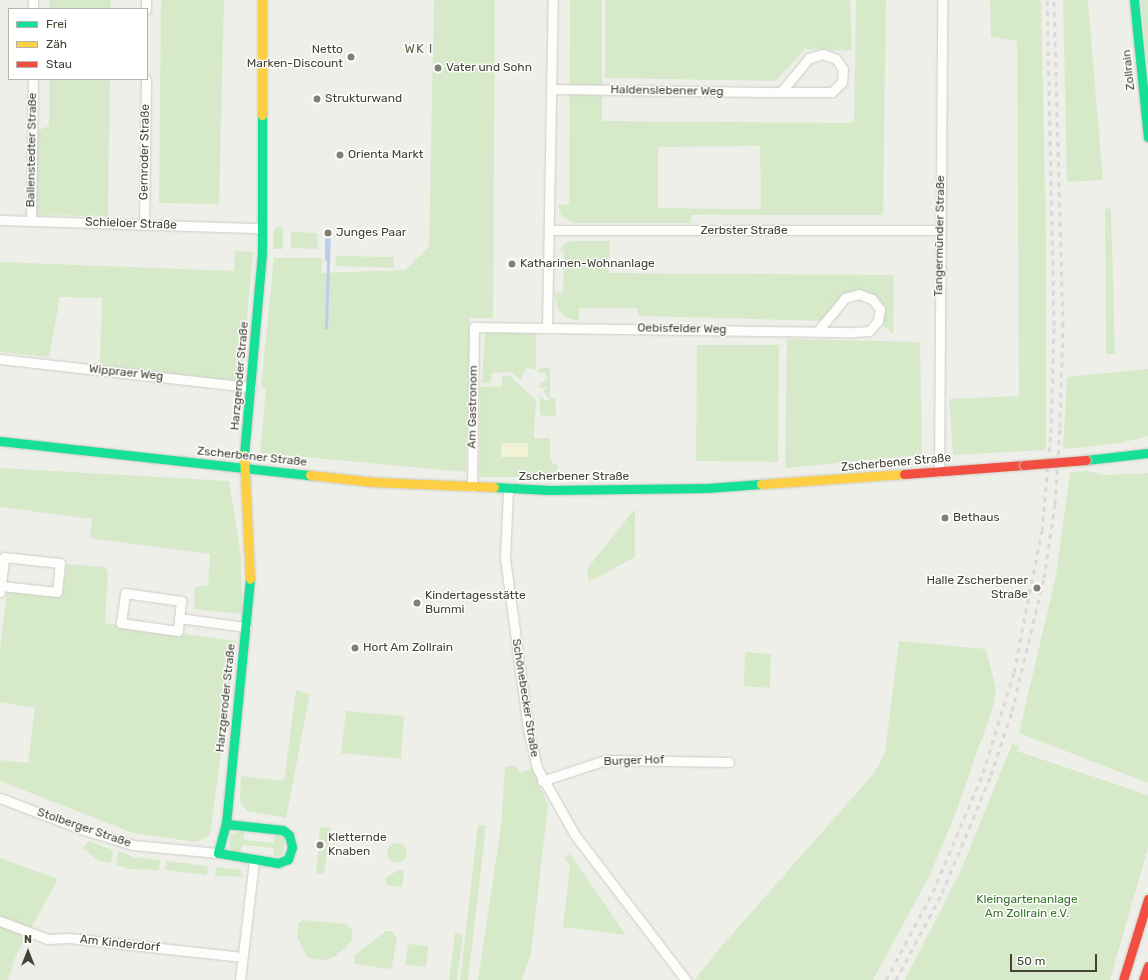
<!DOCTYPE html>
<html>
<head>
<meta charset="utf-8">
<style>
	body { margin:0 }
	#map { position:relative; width:1148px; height:980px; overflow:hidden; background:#efefe9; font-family:Rubik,sans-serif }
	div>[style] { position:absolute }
	.green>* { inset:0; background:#d6eaca }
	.round { border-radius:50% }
	.sand>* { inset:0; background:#f2f2d4 }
	.water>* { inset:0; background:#baceec }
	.roads { filter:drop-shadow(0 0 1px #cdccc7) drop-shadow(0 0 1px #cdccc7) }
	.street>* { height:9px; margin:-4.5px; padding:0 4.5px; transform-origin:4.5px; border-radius:4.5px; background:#fdfdfc }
	.fast>* { height:9px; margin:-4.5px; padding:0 4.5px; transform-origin:4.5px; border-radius:4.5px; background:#16e098 }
	.slow>* { height:9px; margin:-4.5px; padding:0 4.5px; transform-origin:4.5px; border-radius:4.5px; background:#ffcf43 }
	.jam>* { height:9px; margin:-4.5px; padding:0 4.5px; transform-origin:4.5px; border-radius:4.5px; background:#f24e42 }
	.rail>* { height:3px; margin-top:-1.5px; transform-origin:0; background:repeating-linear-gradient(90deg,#d9d9d8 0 5px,transparent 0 10px) }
	.bridges { filter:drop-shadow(0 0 1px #cecdc0) drop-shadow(0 0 1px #cecdc0) }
	.jam-bridge>* { height:9px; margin:-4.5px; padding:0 4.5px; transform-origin:4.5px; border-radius:4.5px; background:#f24e42 }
	.dots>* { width:11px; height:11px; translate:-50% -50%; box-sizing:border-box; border:2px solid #fff; border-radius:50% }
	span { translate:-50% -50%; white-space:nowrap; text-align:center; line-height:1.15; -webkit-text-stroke:3px #fff; paint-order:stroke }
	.poi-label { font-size:12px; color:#444235 }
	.right { translate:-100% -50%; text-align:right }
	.left { translate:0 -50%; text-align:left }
	.street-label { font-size:12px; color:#444235 }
	.park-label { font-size:12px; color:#38732b }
	.neighbourhood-label { font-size:13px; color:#67624d; letter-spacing:1px }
	.legend { position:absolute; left:8px; top:8px; width:140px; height:72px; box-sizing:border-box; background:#fff; border:1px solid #b4b3ae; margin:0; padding:5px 7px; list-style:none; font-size:12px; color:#444235 }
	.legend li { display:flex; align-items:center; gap:8px; height:20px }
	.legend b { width:20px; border:1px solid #b4b3ae }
	.north { position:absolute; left:8px; top:932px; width:40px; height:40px; -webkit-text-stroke:3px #fff; paint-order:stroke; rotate:0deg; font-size:11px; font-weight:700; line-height:16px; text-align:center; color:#444235 }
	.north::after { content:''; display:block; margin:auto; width:14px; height:18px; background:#444235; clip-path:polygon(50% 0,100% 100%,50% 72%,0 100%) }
	.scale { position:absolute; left:1010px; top:954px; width:87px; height:18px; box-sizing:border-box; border:2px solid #444235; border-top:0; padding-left:5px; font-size:12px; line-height:14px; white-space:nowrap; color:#444235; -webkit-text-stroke:3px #fff; paint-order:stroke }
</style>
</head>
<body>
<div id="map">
	<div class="green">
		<div style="clip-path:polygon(49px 0,111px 0,111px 9px,49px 9px)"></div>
		<div style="clip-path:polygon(161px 0,224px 0,219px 204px,159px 203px)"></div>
		<div style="clip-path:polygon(434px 0,495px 0,493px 318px,470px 318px,466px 472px,260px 453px,266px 388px,261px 388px,274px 258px,322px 258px,321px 273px,405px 270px,429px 247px)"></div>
		<div style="clip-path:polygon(evenodd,570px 0,602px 0,602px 121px,848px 123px,854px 121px,856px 0,886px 0,883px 215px,691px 215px,691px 223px,572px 223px,561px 215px,558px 205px,569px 204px,570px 0,760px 146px,761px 209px,658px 208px,658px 147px,760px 146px)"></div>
		<div style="clip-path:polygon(605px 0,850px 0,852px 51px,805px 49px,776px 81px,605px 78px)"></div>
		<div style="clip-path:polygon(990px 0,1041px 0,1046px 235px,1046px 450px,953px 455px,949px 399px,1019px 396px,1017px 41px,991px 37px)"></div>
		<div style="clip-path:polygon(1063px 0,1088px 0,1103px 180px,1067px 182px)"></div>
		<div style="clip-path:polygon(1141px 0,1148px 0,1148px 70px)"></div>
		<div style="clip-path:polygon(49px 79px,110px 79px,108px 216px,37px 215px,36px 131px,49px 126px)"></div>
		<div style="clip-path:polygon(1111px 208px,1115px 354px,1106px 354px,1105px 209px)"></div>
		<div style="clip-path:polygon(277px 226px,283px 228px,283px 249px,273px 249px,273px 233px)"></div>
		<div style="clip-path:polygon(291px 232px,317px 233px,318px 249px,291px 248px)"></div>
		<div style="clip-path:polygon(571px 241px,610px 241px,609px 273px,894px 275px,893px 334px,878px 321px,880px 309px,872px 299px,845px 298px,826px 321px,638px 316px,637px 308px,579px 308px,579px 321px,567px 318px,558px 310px,554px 293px,563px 292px,564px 251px,559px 251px,564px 244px)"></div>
		<div style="clip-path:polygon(235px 251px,253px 252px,241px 382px,100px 365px,102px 298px,60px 297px,49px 357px,0 352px,0 262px,234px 271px)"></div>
		<div style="clip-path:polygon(336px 256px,394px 257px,394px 268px,335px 266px)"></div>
		<div style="clip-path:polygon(485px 330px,536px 330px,536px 368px,534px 370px,527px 367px,520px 380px,511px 372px,492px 373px,491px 383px,482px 383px)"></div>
		<div style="clip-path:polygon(787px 339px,920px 342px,922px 455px,785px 468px)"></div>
		<div style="clip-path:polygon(697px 345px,779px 345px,778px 462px,696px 461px)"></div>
		<div style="clip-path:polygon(540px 368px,550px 368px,550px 397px,555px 398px,556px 417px,540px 415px,540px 399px,537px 394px,546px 401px,550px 400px,543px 391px,548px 387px,540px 388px,540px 383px,546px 381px,547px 377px,545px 376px,546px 373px,538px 372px)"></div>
		<div style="clip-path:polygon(1148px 369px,1148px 436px,1121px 443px,1063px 449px,1067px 377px)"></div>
		<div style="clip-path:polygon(502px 376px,510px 376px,536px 400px,534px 438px,550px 438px,550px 457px,553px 464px,558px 465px,558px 477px,479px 477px,480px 387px,502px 386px)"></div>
		<div style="clip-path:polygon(0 468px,229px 481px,241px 556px,242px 614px,194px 609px,195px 587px,208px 585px,210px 554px,95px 539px,90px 537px,92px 519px,0 507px)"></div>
		<div style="clip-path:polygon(1087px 471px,1104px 475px,1148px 473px,1148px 783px,1019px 733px,1056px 575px,1070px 472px)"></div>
		<div style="clip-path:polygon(635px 509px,635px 557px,589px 582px,587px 569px)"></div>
		<div style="clip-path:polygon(67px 564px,104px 567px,108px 571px,105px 623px,236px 641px,210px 835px,196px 842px,133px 833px,0 781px,0 760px,28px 763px,35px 708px,0 702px,0 651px,7px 590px,62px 596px)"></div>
		<div style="clip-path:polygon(899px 641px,986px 649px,996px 689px,993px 707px,956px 812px,929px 877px,873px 980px,695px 980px,713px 956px,875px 772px,885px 752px)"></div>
		<div style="clip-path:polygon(745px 652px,771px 654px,770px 688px,744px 686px)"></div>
		<div style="clip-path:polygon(296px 690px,310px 694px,286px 818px,247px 811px,240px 802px,241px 776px,284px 781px)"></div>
		<div style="clip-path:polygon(346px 711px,404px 716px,401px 759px,341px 753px)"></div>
		<div style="clip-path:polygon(1012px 744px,1019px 746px,1017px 751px,1148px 795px,1148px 848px,1110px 980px,905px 980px,961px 870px)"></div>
		<div style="clip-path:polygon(515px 765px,520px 773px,532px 768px,548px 805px,531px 953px,522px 980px,478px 980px,501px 826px,505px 767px)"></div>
		<div style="clip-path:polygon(478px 825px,486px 826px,468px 980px,460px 980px)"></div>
		<div style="clip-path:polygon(320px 827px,331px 828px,324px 874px,316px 873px)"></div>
		<div style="clip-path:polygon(244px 831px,244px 840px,274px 843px,275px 833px,278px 834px,285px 839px,283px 854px,274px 857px,274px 848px,242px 845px,240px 853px,231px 850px,229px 845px,231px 834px)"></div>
		<div style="clip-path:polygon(89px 841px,113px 850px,111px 863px,100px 862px,83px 848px)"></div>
		<div class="round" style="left:387px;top:843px;width:20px;height:20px"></div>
		<div style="clip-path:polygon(119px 851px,133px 857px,160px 860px,159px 870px,130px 869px,116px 865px)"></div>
		<div style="clip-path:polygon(570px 854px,626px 935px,563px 927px,570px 866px,565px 858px)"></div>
		<div style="clip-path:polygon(0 858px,58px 879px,16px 956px,8px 980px,0 980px)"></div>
		<div style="clip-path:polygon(167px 861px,208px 866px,207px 875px,165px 870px)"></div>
		<div style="clip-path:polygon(216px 867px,241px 870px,243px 877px,215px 876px)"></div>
		<div style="clip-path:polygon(400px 869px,404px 872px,402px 887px,387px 886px,385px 878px)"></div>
		<div style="clip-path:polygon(303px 920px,347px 924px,352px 929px,352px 941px,336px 956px,325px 960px,308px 958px,297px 937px,298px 923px)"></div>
		<div style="clip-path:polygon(386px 931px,392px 931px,397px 938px,392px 967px,388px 969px,354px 964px,354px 955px)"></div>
		<div style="clip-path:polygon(455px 933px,463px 934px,457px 980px,449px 980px)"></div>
		<div style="clip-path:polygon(408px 944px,428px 946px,426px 967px,405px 965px)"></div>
	</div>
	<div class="sand">
		<div style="clip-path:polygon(502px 443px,528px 443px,528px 457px,501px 457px)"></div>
	</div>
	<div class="water">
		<div style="clip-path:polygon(325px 233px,331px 233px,328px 329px,325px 329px,327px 261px,325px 261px)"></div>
	</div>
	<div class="roads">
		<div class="street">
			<div style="left:33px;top:9px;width:9px;rotate:-90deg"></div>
			<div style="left:146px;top:9px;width:9px;rotate:-90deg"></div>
			<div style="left:553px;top:89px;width:228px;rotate:0.8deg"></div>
			<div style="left:781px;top:92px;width:51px"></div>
			<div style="left:832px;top:92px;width:14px;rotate:-45deg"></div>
			<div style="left:842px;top:82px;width:13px;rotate:-86deg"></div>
			<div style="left:843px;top:69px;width:12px;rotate:-125deg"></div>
			<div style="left:836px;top:59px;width:14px;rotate:-159deg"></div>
			<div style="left:823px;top:54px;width:15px;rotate:164deg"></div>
			<div style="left:809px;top:58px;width:44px;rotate:129.5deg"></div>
			<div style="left:0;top:220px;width:261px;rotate:1.8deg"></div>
			<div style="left:31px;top:220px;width:141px;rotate:-89.2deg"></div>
			<div style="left:144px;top:225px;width:146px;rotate:-89.2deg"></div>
			<div style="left:549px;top:230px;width:391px"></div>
			<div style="left:547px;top:328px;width:328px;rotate:-89deg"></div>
			<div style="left:0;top:359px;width:253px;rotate:6.4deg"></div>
			<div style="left:939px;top:472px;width:472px;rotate:-89.6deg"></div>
			<div style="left:472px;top:487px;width:160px;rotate:-89.3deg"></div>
			<div style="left:474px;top:327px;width:380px;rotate:0.8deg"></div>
			<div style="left:854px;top:332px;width:15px;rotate:-4deg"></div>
			<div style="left:869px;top:331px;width:13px;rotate:-48deg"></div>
			<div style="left:878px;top:321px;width:12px;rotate:-81deg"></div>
			<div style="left:880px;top:309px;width:13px;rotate:-129deg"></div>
			<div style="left:872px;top:299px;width:14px;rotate:-159deg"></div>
			<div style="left:859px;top:294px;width:15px;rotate:164deg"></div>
			<div style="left:845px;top:298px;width:44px;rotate:129.5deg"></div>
			<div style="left:508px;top:489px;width:69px;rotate:92.5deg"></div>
			<div style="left:505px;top:558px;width:173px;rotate:82.3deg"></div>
			<div style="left:528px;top:729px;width:40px;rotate:77deg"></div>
			<div style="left:537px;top:768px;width:77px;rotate:60.4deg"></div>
			<div style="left:575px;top:835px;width:183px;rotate:52.6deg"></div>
			<div style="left:0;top:592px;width:35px;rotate:-83deg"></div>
			<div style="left:4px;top:557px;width:56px;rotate:6.1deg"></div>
			<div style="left:60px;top:563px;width:29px;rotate:96deg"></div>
			<div style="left:57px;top:592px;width:56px;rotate:-173.9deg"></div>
			<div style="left:125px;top:593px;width:57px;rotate:8.1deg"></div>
			<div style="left:181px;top:601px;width:30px;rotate:96deg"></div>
			<div style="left:178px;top:631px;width:58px;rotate:-172deg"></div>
			<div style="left:121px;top:623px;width:30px;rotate:-82deg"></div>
			<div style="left:179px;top:618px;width:68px;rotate:7.7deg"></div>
			<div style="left:542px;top:781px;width:67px;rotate:-18.2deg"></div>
			<div style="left:606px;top:760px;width:123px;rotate:0.9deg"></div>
			<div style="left:0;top:798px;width:90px;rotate:20.9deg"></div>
			<div style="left:84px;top:830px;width:51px;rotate:17deg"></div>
			<div style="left:133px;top:845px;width:85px;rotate:5.4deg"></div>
			<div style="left:0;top:921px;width:51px;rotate:20.6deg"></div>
			<div style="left:48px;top:939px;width:21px;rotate:-3deg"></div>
			<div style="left:69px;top:938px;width:174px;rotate:6.3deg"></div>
			<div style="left:240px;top:980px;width:120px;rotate:-83.3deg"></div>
		</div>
		<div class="fast">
			<div style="left:1134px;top:0;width:138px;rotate:84.2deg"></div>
			<div style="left:0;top:441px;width:312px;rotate:6.3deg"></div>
			<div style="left:244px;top:455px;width:204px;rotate:-84.9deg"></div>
			<div style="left:262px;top:252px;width:137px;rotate:-90deg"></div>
			<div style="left:1086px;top:460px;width:62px;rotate:-6.4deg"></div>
			<div style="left:494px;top:487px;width:55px;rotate:3.1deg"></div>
			<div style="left:549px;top:490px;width:158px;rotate:-0.7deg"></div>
			<div style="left:707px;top:488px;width:54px;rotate:-4.2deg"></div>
			<div style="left:226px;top:824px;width:57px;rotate:6deg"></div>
			<div style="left:283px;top:830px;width:8px;rotate:40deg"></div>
			<div style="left:289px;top:835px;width:12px;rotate:76deg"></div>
			<div style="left:292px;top:847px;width:13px;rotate:108deg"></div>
			<div style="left:288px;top:859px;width:11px;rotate:158deg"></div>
			<div style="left:278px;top:863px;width:61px;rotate:-170.5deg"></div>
			<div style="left:218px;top:853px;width:30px;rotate:-75deg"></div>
			<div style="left:226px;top:824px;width:246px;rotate:-84.4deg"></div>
		</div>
		<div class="slow">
			<div style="left:262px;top:0;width:115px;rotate:90deg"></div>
			<div style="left:244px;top:455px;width:124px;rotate:87.2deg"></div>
			<div style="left:310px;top:475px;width:64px;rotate:6.2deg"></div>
			<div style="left:374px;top:482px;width:120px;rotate:2.4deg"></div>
			<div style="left:761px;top:484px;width:143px;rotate:-4deg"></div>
		</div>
		<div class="jam">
			<div style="left:904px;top:474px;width:120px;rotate:-4.3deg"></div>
			<div style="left:1123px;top:980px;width:85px;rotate:-72.8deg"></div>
			<div style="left:1143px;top:980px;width:15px;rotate:-70deg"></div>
		</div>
	</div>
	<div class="rail">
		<div style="left:886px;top:980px;width:100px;rotate:-61.9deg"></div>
		<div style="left:933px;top:892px;width:129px;rotate:-67.2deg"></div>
		<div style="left:983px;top:773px;width:106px;rotate:-72.9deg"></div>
		<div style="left:1014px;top:672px;width:144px;rotate:-78.8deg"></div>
		<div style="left:1042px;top:531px;width:98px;rotate:-84.8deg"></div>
		<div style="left:1051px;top:433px;width:108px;rotate:-88.4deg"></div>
		<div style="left:1054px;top:325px;width:325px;rotate:-91.2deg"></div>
		<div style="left:896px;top:980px;width:98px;rotate:-62.1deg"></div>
		<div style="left:942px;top:893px;width:128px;rotate:-67.4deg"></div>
		<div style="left:991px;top:775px;width:67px;rotate:-71.8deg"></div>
		<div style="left:1012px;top:711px;width:137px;rotate:-76.5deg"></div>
		<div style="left:1044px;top:578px;width:75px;rotate:-81.5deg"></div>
		<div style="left:1055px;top:504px;width:77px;rotate:-86.3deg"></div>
		<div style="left:1060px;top:427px;width:101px;rotate:-88.3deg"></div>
		<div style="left:1063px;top:326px;width:326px;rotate:-91.6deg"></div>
	</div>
	<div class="bridges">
		<div class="jam-bridge">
			<div style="left:1024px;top:465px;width:62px;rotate:-4.6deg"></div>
		</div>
	</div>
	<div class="dots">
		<div style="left:351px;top:57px;background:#807f74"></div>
		<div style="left:438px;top:68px;background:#807f74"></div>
		<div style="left:317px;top:99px;background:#807f74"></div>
		<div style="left:340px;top:155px;background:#807f74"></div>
		<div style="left:328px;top:233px;background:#807f74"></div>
		<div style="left:512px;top:264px;background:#807f74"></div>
		<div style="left:945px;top:518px;background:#807f74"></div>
		<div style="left:1037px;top:588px;background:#807f74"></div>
		<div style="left:417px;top:603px;background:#807f74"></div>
		<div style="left:355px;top:648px;background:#807f74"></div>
		<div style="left:320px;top:845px;background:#807f74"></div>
	</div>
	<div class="poi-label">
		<span class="right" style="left:343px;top:57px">Netto<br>Marken-Discount</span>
		<span class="left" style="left:446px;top:68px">Vater und Sohn</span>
		<span class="left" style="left:325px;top:99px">Strukturwand</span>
		<span class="left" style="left:348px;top:155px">Orienta Markt</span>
		<span class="left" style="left:336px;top:233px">Junges Paar</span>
		<span class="left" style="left:520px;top:264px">Katharinen-Wohnanlage</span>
		<span class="left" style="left:953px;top:518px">Bethaus</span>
		<span class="right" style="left:1028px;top:588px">Halle Zscherbener<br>Straße</span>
		<span class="left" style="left:425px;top:603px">Kindertagesstätte<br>Bummi</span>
		<span class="left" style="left:363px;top:648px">Hort Am Zollrain</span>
		<span class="left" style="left:328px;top:845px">Kletternde<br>Knaben</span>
	</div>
	<div class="street-label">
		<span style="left:1129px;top:70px;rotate:-96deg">Zollrain</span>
		<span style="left:667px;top:91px;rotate:1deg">Haldenslebener Weg</span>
		<span style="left:32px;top:150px;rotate:-89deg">Ballenstedter Straße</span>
		<span style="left:145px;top:152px;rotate:-89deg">Gernroder Straße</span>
		<span style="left:131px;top:224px;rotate:2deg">Schieloer Straße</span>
		<span style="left:744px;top:231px">Zerbster Straße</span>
		<span style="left:940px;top:236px;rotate:-89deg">Tangermünder Straße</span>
		<span style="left:682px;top:329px;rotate:1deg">Oebisfelder Weg</span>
		<span style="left:126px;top:373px;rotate:6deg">Wippraer Weg</span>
		<span style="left:240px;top:376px;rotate:-85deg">Harzgeroder Straße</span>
		<span style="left:473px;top:407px;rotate:-89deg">Am Gastronom</span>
		<span style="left:252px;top:457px;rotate:6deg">Zscherbener Straße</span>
		<span style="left:896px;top:463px;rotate:-5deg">Zscherbener Straße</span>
		<span style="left:574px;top:477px">Zscherbener Straße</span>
		<span style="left:226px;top:698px;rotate:-84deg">Harzgeroder Straße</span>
		<span style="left:525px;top:698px;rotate:81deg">Schönebecker Straße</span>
		<span style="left:634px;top:761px;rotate:-2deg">Burger Hof</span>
		<span style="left:84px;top:828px;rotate:19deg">Stolberger Straße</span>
		<span style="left:120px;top:944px;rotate:6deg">Am Kinderdorf</span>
	</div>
	<div class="park-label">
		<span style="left:1027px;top:907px">Kleingartenanlage<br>Am Zollrain e.V.</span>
	</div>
	<div class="neighbourhood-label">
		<span style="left:419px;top:49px">WK I</span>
	</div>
	<ul class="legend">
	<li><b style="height:5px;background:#16e098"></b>Frei</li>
	<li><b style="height:5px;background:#ffcf43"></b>Zäh</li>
	<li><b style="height:5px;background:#f24e42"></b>Stau</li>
	</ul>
	<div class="north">N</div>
	<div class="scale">50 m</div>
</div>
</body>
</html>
